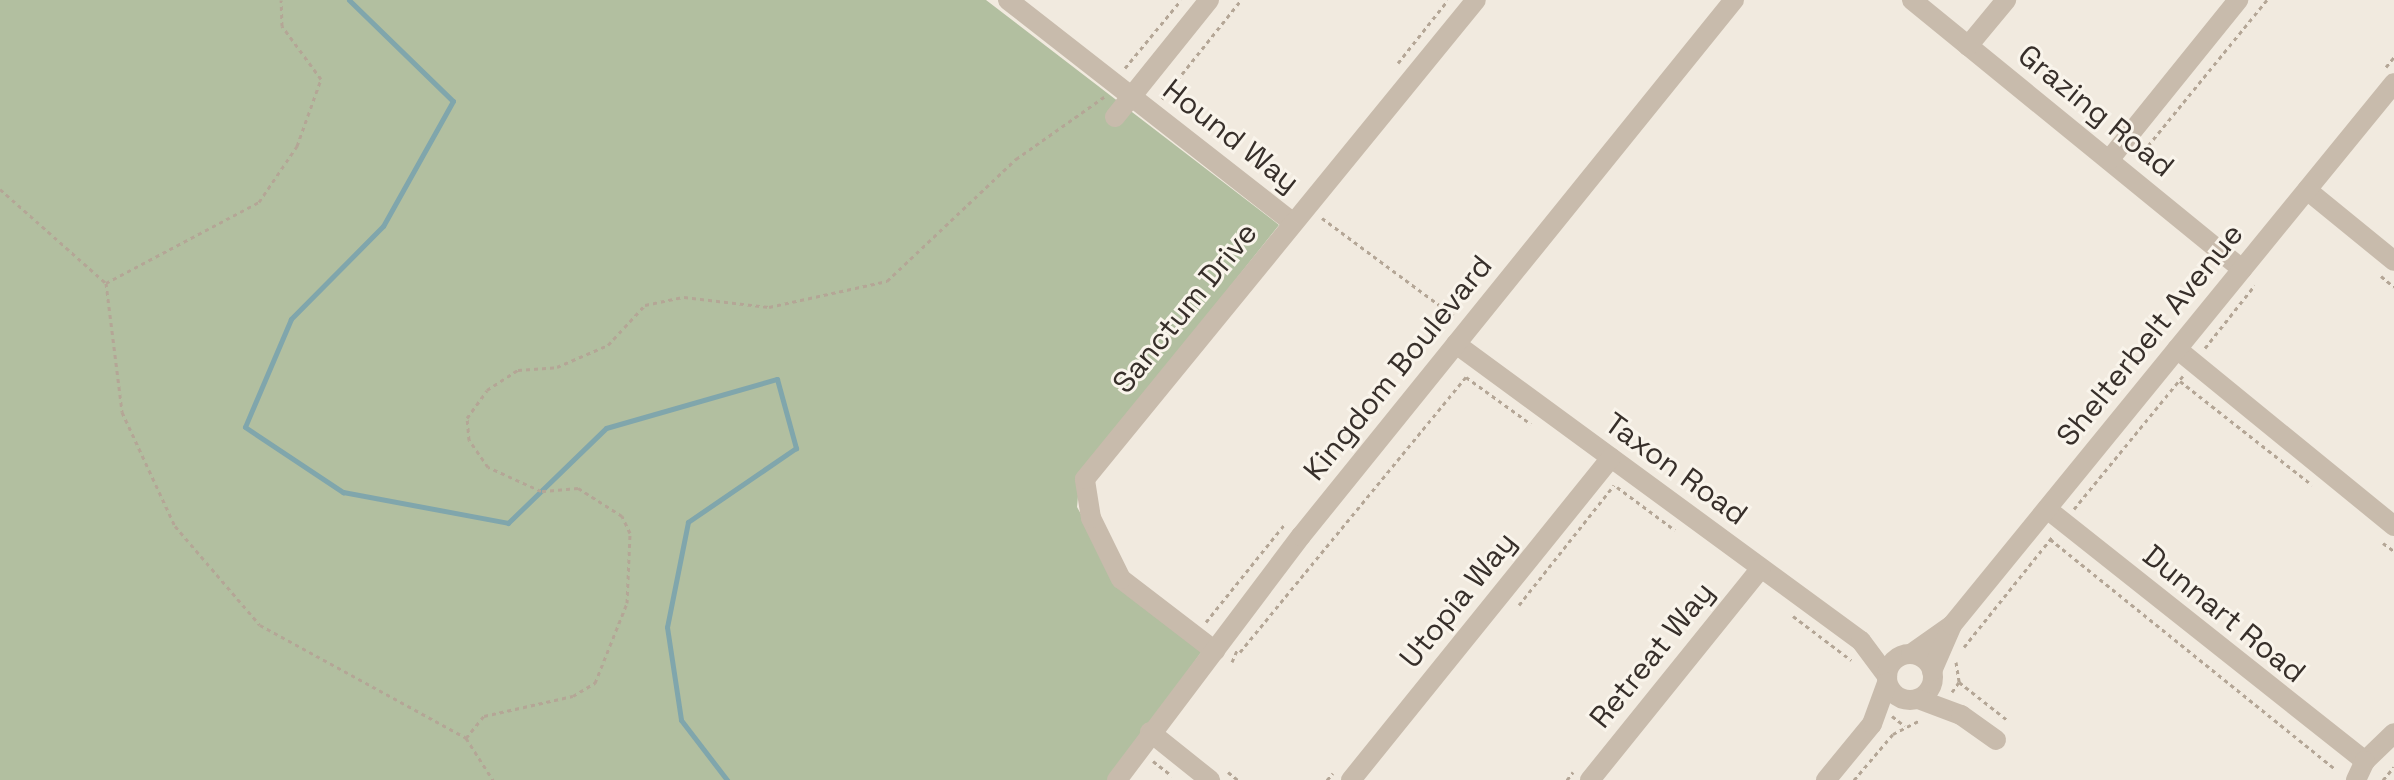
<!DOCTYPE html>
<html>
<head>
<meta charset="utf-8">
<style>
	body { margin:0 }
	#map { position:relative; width:2394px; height:780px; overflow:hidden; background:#f1eadf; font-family:"Space Grotesk",sans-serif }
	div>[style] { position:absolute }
	.green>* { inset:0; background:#b2bfa0 }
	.stream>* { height:5px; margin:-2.5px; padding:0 2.5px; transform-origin:2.5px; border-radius:2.5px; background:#80a6ac }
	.path>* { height:3px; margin-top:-1.5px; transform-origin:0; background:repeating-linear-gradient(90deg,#b4a696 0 4px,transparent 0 8px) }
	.minor>* { height:20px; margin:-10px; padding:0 10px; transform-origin:10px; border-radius:10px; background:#c8bbac }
	.minor>.ring { margin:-10px; padding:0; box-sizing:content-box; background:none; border:20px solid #c8bbac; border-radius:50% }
	span { translate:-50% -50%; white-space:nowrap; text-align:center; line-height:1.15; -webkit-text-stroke:6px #f9f4eb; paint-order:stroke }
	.street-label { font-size:30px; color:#372f2a }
</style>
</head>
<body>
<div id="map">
	<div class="green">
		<div style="clip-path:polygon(0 0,986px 0,1279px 225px,1080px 475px,1077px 507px,1116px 578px,1204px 648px,1111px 780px,0 780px)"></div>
	</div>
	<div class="stream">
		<div style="left:349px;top:0;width:145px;rotate:44.2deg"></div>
		<div style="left:453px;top:101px;width:143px;rotate:119.2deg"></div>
		<div style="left:383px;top:226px;width:131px;rotate:134.7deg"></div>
		<div style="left:291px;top:319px;width:117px;rotate:113.1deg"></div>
		<div style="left:245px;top:427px;width:118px;rotate:33.6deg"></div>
		<div style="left:343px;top:492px;width:168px;rotate:10.6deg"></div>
		<div style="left:508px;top:523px;width:136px;rotate:-44.1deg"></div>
		<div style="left:606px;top:428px;width:178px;rotate:-16deg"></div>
		<div style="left:777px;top:379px;width:72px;rotate:74.6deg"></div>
		<div style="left:796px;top:448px;width:131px;rotate:145.6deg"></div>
		<div style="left:688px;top:522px;width:107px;rotate:101.3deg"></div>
		<div style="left:667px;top:627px;width:94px;rotate:81.4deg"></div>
		<div style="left:681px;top:720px;width:76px;rotate:52.5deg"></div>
	</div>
	<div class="path">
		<div style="left:1398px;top:63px;width:80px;rotate:-51.6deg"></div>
		<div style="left:2386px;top:67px;width:13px;rotate:-51deg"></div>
		<div style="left:1125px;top:68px;width:88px;rotate:-50.5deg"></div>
		<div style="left:1162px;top:99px;width:127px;rotate:-51.4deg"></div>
		<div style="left:2138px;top:158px;width:204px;rotate:-50.8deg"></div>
		<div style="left:0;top:189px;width:142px;rotate:41.6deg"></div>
		<div style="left:106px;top:283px;width:130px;rotate:82.9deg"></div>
		<div style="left:122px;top:412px;width:126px;rotate:65.1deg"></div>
		<div style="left:175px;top:526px;width:130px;rotate:49.4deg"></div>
		<div style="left:260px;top:625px;width:235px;rotate:28.7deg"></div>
		<div style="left:466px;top:738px;width:50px;rotate:57.3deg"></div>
		<div style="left:1322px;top:218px;width:164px;rotate:36.6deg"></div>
		<div style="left:2381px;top:276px;width:17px;rotate:40deg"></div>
		<div style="left:106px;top:283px;width:173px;rotate:-27.9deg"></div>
		<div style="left:259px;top:202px;width:68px;rotate:-55.8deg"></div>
		<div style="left:297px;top:146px;width:71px;rotate:-70.3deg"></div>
		<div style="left:321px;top:79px;width:66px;rotate:-126.3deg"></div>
		<div style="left:282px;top:26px;width:26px;rotate:-92deg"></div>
		<div style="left:2205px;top:348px;width:80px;rotate:-51.6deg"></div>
		<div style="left:2180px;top:381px;width:168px;rotate:38.2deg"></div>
		<div style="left:1617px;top:487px;width:72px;rotate:36.6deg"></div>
		<div style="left:2074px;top:509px;width:172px;rotate:-50.7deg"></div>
		<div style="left:2050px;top:539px;width:365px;rotate:38.9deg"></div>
		<div style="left:2383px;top:543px;width:14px;rotate:36deg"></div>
		<div style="left:1519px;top:605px;width:153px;rotate:-51.6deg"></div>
		<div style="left:1793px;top:616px;width:73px;rotate:37.2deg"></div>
		<div style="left:1206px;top:622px;width:124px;rotate:-51.2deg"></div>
		<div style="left:1964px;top:647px;width:141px;rotate:-51.3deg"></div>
		<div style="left:1240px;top:652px;width:356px;rotate:-50.6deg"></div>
		<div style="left:1466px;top:377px;width:80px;rotate:35.9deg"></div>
		<div style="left:1232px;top:662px;width:13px;rotate:-67deg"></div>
		<div style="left:1956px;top:662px;width:20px;rotate:81deg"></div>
		<div style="left:1952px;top:692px;width:12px;rotate:-55deg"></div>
		<div style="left:1959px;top:682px;width:60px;rotate:38.2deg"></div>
		<div style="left:1892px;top:716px;width:16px;rotate:38deg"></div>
		<div style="left:466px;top:738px;width:28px;rotate:-51deg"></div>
		<div style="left:484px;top:716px;width:91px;rotate:-12.7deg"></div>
		<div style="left:573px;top:696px;width:26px;rotate:-31deg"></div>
		<div style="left:595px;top:683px;width:86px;rotate:-68.2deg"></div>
		<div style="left:627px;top:603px;width:70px;rotate:-87.5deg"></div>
		<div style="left:630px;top:533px;width:19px;rotate:-115deg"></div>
		<div style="left:622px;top:516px;width:52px;rotate:-147.5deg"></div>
		<div style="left:578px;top:488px;width:37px;rotate:175deg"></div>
		<div style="left:541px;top:491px;width:58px;rotate:-155.6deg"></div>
		<div style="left:488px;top:467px;width:33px;rotate:-125deg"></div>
		<div style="left:469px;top:440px;width:22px;rotate:-95deg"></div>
		<div style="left:467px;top:418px;width:34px;rotate:-54deg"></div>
		<div style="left:487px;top:390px;width:37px;rotate:-33deg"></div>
		<div style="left:518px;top:370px;width:39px;rotate:-4deg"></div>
		<div style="left:557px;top:367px;width:56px;rotate:-23.3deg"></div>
		<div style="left:608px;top:345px;width:54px;rotate:-47.2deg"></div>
		<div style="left:645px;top:305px;width:40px;rotate:-12deg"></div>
		<div style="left:684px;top:297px;width:86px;rotate:6.7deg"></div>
		<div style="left:769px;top:307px;width:121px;rotate:-12.4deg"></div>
		<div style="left:887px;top:281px;width:178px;rotate:-43.4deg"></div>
		<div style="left:1016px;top:159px;width:108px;rotate:-35.2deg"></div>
		<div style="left:1153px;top:761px;width:24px;rotate:38deg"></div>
		<div style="left:1228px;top:772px;width:13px;rotate:39deg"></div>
		<div style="left:1327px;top:780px;width:9px;rotate:-49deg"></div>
		<div style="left:1567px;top:780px;width:10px;rotate:-53deg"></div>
		<div style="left:1854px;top:780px;width:60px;rotate:-49.7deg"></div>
		<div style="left:1893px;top:734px;width:31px;rotate:-27deg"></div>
		<div style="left:2383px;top:780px;width:17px;rotate:-50deg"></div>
	</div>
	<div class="minor">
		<div style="left:1008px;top:0;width:362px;rotate:38deg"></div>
		<div style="left:1912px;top:0;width:426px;rotate:39.2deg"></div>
		<div style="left:1968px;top:46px;width:60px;rotate:-50.4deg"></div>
		<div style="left:1115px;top:117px;width:150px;rotate:-51.2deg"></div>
		<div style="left:2109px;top:160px;width:206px;rotate:-51.1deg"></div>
		<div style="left:2307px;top:190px;width:112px;rotate:39.2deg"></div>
		<div style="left:1456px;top:344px;width:502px;rotate:36.25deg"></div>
		<div style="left:1861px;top:641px;width:44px;rotate:53.4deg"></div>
		<div style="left:2177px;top:349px;width:280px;rotate:39.2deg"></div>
		<div style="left:2047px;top:509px;width:406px;rotate:38.4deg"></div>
		<div style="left:1215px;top:651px;width:118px;rotate:-142.5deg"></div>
		<div style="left:1121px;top:579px;width:68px;rotate:-116.2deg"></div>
		<div style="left:1091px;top:518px;width:39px;rotate:-99deg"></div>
		<div style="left:1085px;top:479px;width:618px;rotate:-50.78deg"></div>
		<div class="ring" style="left:1887px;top:654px;width:26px;height:26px"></div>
		<div style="left:1911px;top:654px;width:50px;rotate:-35.3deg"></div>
		<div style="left:1932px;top:671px;width:50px;rotate:-66.5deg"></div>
		<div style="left:1952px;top:625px;width:699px;rotate:-50.8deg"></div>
		<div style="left:1918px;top:699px;width:46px;rotate:20.4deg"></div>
		<div style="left:1961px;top:715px;width:43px;rotate:35.5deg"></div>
		<div style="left:1150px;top:732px;width:77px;rotate:38.7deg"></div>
		<div style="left:2365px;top:761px;width:40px;rotate:-44deg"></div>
		<div style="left:1117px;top:780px;width:306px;rotate:-53deg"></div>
		<div style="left:1301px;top:536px;width:689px;rotate:-51.07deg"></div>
		<div style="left:1351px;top:780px;width:414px;rotate:-51.1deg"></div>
		<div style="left:1590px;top:780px;width:272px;rotate:-51.1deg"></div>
		<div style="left:1826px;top:780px;width:72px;rotate:-50.6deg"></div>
		<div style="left:1872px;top:724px;width:44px;rotate:-69.9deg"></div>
		<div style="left:2356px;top:780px;width:21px;rotate:-65deg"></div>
	</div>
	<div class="street-label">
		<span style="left:2096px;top:111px;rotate:39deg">Grazing Road</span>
		<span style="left:1231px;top:136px;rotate:38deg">Hound Way</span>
		<span style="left:1185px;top:308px;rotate:-51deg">Sanctum Drive</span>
		<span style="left:2150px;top:335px;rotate:-51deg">Shelterbelt Avenue</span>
		<span style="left:1398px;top:368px;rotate:-51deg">Kingdom Boulevard</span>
		<span style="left:1676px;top:469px;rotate:36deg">Taxon Road</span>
		<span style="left:1458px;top:600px;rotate:-51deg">Utopia Way</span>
		<span style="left:2224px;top:614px;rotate:39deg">Dunnart Road</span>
		<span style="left:1652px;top:655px;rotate:-51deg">Retreat Way</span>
	</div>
</div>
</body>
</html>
